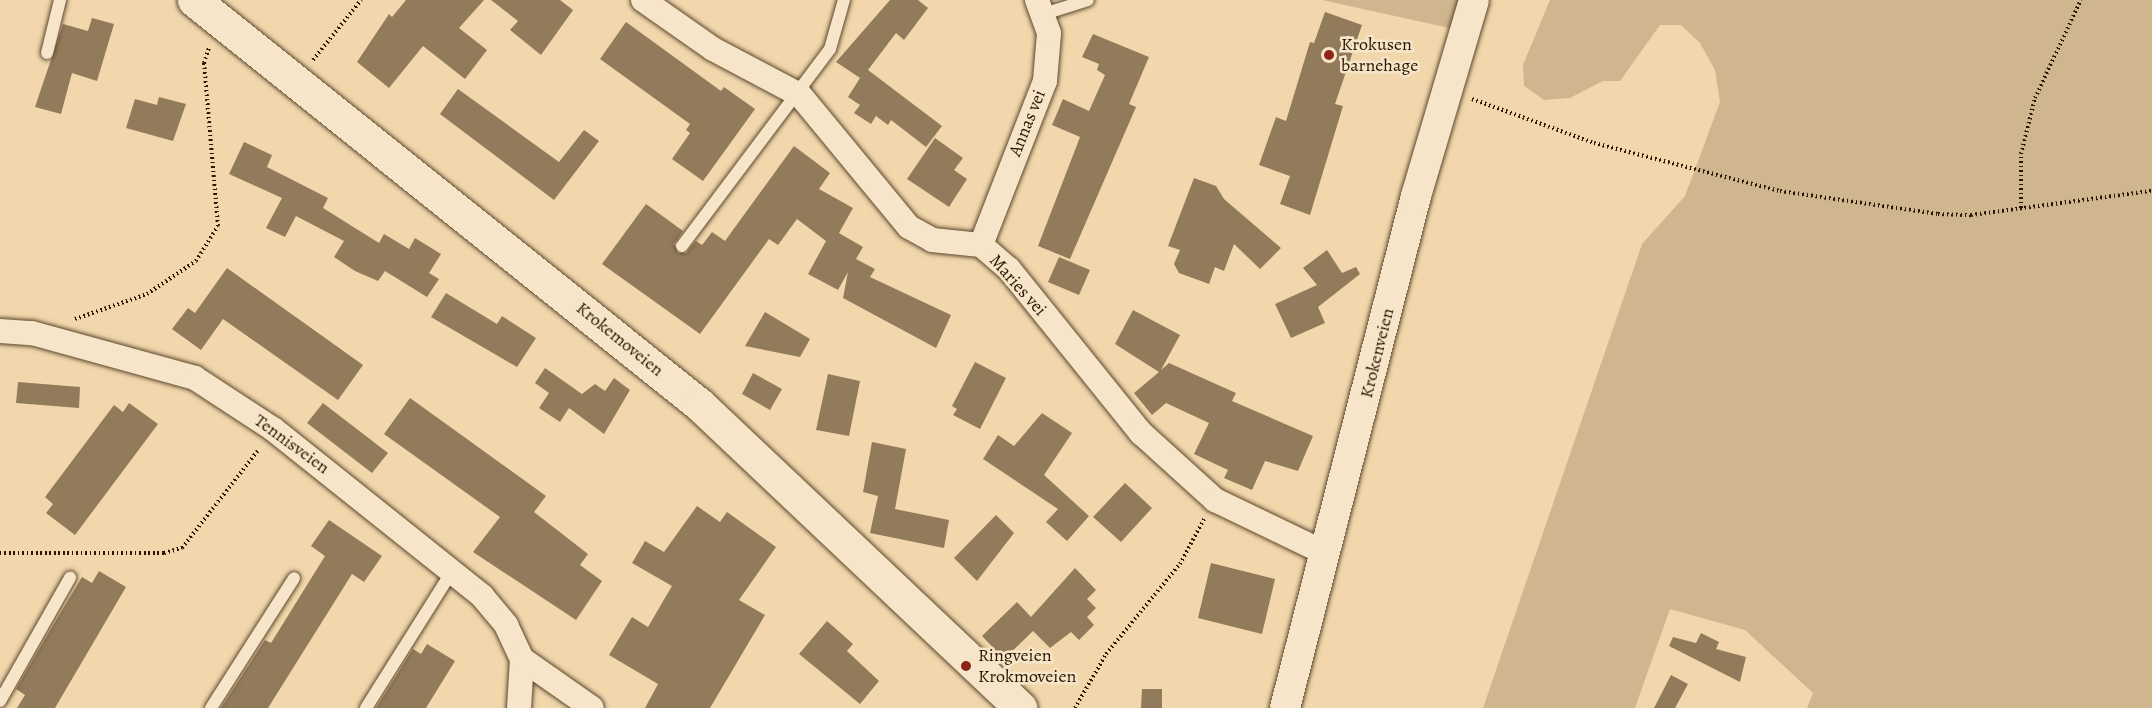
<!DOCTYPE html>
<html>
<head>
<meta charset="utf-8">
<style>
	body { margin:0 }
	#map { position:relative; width:2152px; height:708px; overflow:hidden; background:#f1d7ab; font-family:Alegreya,serif }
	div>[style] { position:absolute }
	.green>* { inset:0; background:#d0b68f }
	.building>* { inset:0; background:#927b5b }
	.path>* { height:4px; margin-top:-2px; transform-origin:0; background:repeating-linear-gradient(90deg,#2c1704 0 1.5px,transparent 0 4.5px) }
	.roads { filter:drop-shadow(0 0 2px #5d472e) drop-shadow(0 0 2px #5d472e) }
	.service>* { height:12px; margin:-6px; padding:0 6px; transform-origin:6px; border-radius:6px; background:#f6e5c8 }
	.minor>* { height:24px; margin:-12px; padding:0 12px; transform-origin:12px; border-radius:12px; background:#f6e5c8 }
	.tertiary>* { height:30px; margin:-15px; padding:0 15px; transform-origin:15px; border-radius:15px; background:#f6e5c8 }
	.secondary>* { height:33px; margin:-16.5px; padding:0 16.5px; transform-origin:16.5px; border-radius:16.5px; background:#f6e5c8 }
	.dots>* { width:16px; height:16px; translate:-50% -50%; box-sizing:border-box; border:3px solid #f6e5c8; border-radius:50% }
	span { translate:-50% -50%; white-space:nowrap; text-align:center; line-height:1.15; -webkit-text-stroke:5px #f6e5c8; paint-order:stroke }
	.poi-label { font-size:18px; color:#2c1704 }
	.left { translate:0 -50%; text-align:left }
	.street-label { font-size:18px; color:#2c1704 }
</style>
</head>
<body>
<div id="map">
	<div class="green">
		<div style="clip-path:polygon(1322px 0,1462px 0,1454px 29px)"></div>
		<div style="clip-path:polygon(1550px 0,2152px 0,2152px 708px,1807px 708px,1813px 693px,1745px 630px,1670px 609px,1635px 708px,1483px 708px,1642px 244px,1685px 196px,1720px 102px,1715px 70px,1700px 43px,1681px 25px,1660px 25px,1620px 81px,1603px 81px,1570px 98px,1544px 100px,1524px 86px,1523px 65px)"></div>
	</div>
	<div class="building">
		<div style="clip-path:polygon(406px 0,484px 0,459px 28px,487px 50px,465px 79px,423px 46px,389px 88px,357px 62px,389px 14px,392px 17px)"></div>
		<div style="clip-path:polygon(491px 0,560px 0,573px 10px,541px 55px,510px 30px,518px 21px)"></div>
		<div style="clip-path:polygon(890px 0,918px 0,928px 8px,904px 40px,896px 33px,868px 70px,942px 126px,926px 147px,891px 120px,888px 125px,876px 116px,871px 124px,854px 113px,860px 105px,848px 97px,860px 78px,836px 62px)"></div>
		<div style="clip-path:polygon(1325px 12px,1362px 25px,1335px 104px,1343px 106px,1310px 215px,1280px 204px,1290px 176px,1259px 165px,1276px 117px,1286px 121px,1310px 42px,1314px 43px)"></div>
		<div style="clip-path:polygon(92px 18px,114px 24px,97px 81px,72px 73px,61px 114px,35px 107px,63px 24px,88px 31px)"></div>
		<div style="clip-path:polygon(626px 22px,721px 91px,724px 87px,755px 109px,703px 181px,672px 159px,690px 133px,686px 130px,690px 124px,600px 59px)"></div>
		<div style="clip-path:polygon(1093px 34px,1149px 57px,1129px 104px,1136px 107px,1070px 259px,1038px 246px,1080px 137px,1052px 125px,1063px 99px,1089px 111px,1105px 75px,1097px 70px,1099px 64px,1082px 57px)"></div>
		<div style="clip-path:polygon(458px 89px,559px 162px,584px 130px,599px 141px,554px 200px,440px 114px)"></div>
		<div style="clip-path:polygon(159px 97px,186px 104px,173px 141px,126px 128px,135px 99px,157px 105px)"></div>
		<div style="clip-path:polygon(935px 138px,963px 158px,954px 170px,967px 179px,949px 207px,907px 179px)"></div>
		<div style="clip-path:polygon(244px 142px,272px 155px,267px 167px,328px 198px,323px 208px,379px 243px,384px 234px,409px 249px,415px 238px,441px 254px,429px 273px,439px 279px,427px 297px,385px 271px,378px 281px,355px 271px,334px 257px,344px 241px,296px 216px,285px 237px,266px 228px,282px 198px,229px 174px)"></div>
		<div style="clip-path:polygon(794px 146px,830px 173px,819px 189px,853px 208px,839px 233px,863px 247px,856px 259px,875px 269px,870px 277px,951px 315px,936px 348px,843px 298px,848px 272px,838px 290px,808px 274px,826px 241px,797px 219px,778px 245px,769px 239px,700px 334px,602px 264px,646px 204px,683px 231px,674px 244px,678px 253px,686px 253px,696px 241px,702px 245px,712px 232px,725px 241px)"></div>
		<div style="clip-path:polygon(1194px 178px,1216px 186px,1224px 199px,1281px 248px,1260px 269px,1234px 244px,1224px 271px,1215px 267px,1209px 284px,1179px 273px,1174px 264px,1180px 250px,1168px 246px)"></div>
		<div style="clip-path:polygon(1327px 250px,1342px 273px,1356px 267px,1360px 274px,1318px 307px,1325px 323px,1291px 338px,1275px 304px,1317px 285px,1303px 268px)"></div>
		<div style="clip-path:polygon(1059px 257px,1090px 270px,1079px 295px,1048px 282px)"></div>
		<div style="clip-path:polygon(227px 268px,363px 365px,338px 400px,223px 319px,201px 350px,172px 329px,188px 308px,195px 313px)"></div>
		<div style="clip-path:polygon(446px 293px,497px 324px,502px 316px,536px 338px,517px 367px,431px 317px)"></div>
		<div style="clip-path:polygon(1133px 310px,1180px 335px,1161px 370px,1169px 363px,1236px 393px,1232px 401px,1313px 436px,1298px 471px,1265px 461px,1252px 490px,1224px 478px,1228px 470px,1194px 454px,1209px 423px,1166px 403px,1152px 415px,1134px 393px,1159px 372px,1115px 344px)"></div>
		<div style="clip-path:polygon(765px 312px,810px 339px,800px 357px,745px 346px)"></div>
		<div style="clip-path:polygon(975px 362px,1006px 378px,980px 429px,953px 415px,957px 409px,952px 406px)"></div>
		<div style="clip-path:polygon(545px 368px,582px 394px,595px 384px,605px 391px,614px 378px,630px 390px,604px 434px,569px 408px,560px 422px,539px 408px,549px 393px,535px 383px)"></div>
		<div style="clip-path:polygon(753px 373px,782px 389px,770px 410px,742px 394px)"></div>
		<div style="clip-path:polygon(828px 374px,860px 381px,849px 436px,816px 430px)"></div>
		<div style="clip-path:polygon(18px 382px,80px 387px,79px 408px,16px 403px)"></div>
		<div style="clip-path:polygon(410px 398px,546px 496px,534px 512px,588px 554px,580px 565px,602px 581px,576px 620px,473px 552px,500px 517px,384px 434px)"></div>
		<div style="clip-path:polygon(129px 403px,158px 424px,75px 535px,46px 513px,53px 504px,45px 497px,114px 405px,123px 412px)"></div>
		<div style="clip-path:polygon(323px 403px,388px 453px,372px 473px,307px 423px)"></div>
		<div style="clip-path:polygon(1042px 413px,1072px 433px,1044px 475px,1089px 516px,1067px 541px,1046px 522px,1058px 509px,983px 459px,998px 435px,1014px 446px)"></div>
		<div style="clip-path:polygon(872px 442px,906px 449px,895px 509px,949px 520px,944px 548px,870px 533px,878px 496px,863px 492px)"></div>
		<div style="clip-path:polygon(1125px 483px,1152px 508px,1121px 542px,1093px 517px)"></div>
		<div style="clip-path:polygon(697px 506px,720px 522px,727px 512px,776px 547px,739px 600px,765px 615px,710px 708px,645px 708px,658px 684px,609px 655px,632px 617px,648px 627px,672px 586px,632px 563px,645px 541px,664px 552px)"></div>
		<div style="clip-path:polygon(996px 515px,1014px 533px,977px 581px,954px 558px)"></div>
		<div style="clip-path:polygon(329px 520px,382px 556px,364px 582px,352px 574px,268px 708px,221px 708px,265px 640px,271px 643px,325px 556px,311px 546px)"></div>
		<div style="clip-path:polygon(1211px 563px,1275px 579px,1262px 634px,1198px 618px)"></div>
		<div style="clip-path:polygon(1075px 568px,1096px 590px,1087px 599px,1096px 608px,1087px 617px,1094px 625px,1079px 640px,1071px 632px,1050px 648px,1033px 631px,1004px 659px,982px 636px,1017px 602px,1031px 617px)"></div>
		<div style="clip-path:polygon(99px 571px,126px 587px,55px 708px,17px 708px,25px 695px,16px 689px,52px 627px,82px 577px,92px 583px)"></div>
		<div style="clip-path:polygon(827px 621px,853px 644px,847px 651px,879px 681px,860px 704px,799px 654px)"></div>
		<div style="clip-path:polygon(1701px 633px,1719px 642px,1716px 649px,1746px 657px,1740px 682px,1669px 646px,1673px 637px,1696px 643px)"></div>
		<div style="clip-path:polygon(427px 644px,455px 661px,426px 708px,376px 708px,413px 649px,421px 654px)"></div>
		<div style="clip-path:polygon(1671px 675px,1688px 684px,1675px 708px,1654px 708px)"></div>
		<div style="clip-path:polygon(1142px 689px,1162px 689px,1162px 708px,1141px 708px)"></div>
	</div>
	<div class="path">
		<div style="left:313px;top:60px;width:77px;rotate:-51.3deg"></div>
		<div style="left:1472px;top:99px;width:130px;rotate:19.8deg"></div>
		<div style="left:1594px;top:143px;width:192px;rotate:14.5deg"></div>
		<div style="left:1780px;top:191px;width:160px;rotate:8.3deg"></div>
		<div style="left:1938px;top:214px;width:33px;rotate:2deg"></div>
		<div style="left:1971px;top:215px;width:183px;rotate:-7.6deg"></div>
		<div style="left:2021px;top:208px;width:54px;rotate:-90deg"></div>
		<div style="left:2021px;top:154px;width:58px;rotate:-76deg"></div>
		<div style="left:2035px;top:98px;width:108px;rotate:-64.9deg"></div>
		<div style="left:75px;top:319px;width:76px;rotate:-19.1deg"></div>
		<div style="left:147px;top:294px;width:59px;rotate:-34deg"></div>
		<div style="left:196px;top:261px;width:41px;rotate:-57.8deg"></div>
		<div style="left:218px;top:226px;width:164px;rotate:-94.9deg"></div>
		<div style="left:204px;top:63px;width:16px;rotate:-72deg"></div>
		<div style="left:0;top:553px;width:164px"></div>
		<div style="left:164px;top:553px;width:19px;rotate:-16deg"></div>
		<div style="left:182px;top:548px;width:125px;rotate:-52.1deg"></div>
		<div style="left:1075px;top:708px;width:62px;rotate:-60.1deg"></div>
		<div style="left:1106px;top:654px;width:117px;rotate:-50.6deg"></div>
		<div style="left:1180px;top:564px;width:51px;rotate:-61.9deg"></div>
	</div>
	<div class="roads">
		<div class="service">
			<div style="left:1044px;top:14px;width:46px;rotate:-17.7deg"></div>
			<div style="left:47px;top:53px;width:55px;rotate:-76.2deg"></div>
			<div style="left:682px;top:246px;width:246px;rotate:-53.1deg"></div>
			<div style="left:830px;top:49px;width:51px;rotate:-74.1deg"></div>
			<div style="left:0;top:701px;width:142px;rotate:-60.4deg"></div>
			<div style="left:211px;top:708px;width:154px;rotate:-57.4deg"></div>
			<div style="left:366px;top:708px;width:163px;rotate:-57.8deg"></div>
		</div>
		<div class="minor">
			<div style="left:643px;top:0;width:85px;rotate:35deg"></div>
			<div style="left:713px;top:49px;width:98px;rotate:27.9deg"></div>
			<div style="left:800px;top:95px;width:171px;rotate:50.5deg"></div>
			<div style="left:909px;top:227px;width:26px;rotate:29deg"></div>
			<div style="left:932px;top:240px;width:49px;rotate:5.8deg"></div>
			<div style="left:981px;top:245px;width:37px;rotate:41deg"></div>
			<div style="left:1009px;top:269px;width:211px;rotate:51.2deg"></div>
			<div style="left:1141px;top:433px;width:100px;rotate:42.2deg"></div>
			<div style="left:1215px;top:500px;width:122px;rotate:25.7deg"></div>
			<div style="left:981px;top:245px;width:176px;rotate:-68.7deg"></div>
			<div style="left:1045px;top:81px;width:48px;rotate:-85.2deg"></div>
			<div style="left:1049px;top:33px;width:35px;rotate:-110deg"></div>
			<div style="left:0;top:331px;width:32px;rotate:4deg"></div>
			<div style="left:32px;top:333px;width:169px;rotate:15.4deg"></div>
			<div style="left:195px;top:378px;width:93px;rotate:33.2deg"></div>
			<div style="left:273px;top:429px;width:268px;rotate:38.6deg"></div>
			<div style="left:482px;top:596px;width:38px;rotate:50deg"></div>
			<div style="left:506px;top:625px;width:38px;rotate:65deg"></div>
			<div style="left:522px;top:659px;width:49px;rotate:93.5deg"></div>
			<div style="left:522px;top:659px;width:85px;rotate:35deg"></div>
		</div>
		<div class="tertiary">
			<div style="left:1285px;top:708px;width:528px;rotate:-75.65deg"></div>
			<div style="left:1416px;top:196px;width:204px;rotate:-73.5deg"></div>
		</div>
		<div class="secondary">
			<div style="left:194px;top:0;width:648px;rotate:38.67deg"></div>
			<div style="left:700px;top:405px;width:441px;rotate:43.4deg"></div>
		</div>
	</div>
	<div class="dots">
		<div style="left:1329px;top:55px;background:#8f2418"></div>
		<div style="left:966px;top:666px;background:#8f2418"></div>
	</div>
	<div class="poi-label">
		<span class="left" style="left:1341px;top:55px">Krokusen<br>barnehage</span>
		<span class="left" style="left:978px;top:666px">Ringveien<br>Krokmoveien</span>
	</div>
	<div class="street-label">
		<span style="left:1027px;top:123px;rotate:-68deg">Annas vei</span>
		<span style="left:1018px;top:285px;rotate:48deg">Maries vei</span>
		<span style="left:620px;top:339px;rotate:39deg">Krokemoveien</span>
		<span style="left:1377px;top:353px;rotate:-76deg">Krokenveien</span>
		<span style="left:292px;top:444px;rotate:36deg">Tennisveien</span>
	</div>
</div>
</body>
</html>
